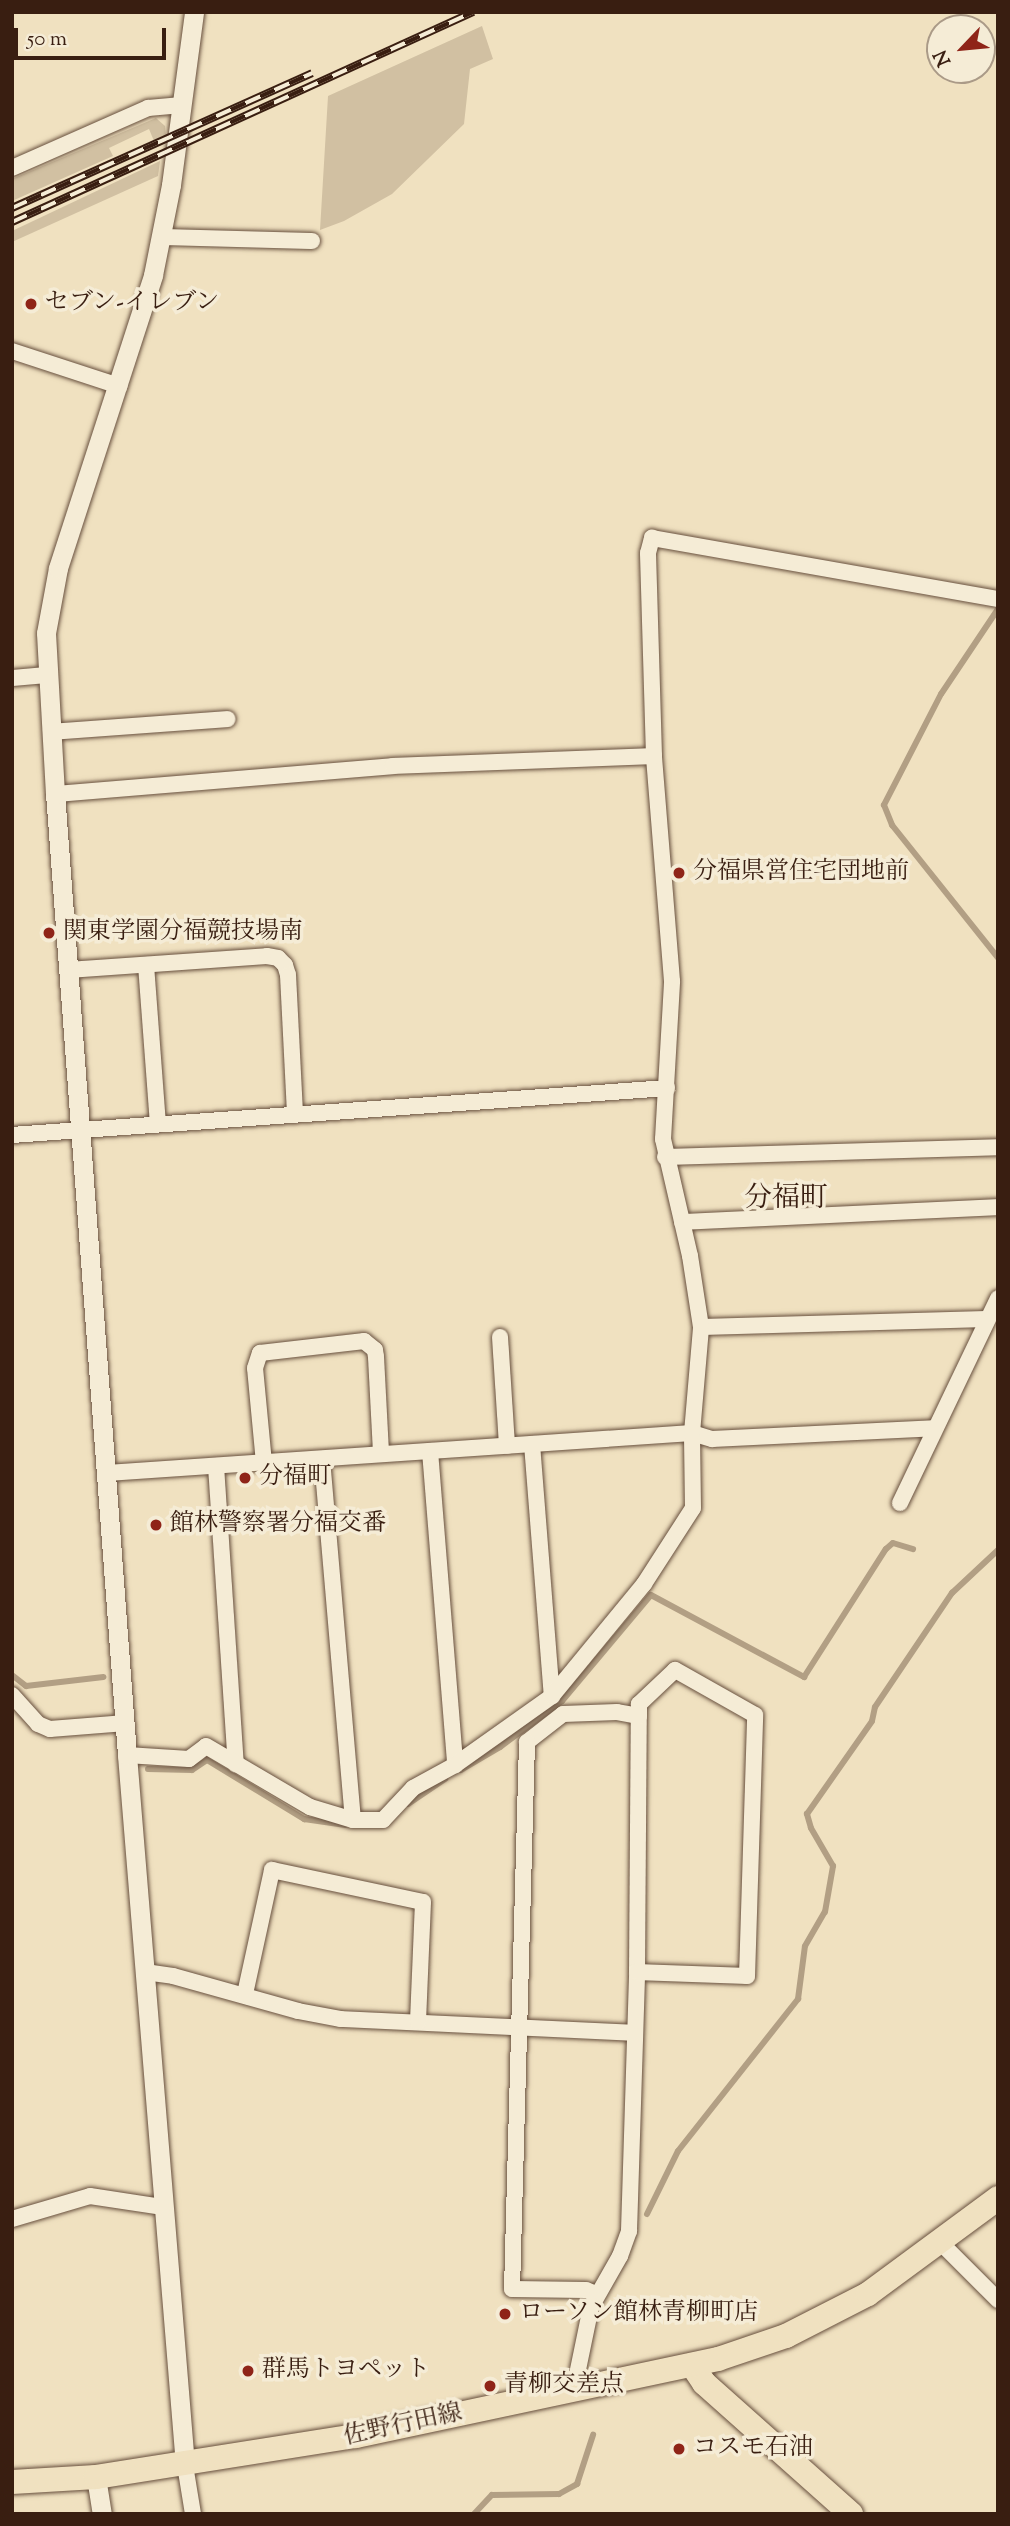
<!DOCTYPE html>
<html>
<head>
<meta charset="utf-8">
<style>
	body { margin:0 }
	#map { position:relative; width:1010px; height:2526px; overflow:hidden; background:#f0e1c0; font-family:"Sorts Mill Goudy","Noto Serif JP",serif }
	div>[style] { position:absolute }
	.green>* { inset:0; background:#d1c0a2 }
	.stream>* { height:6px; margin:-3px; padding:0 3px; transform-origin:3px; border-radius:3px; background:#b29f84 }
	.roads { filter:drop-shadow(0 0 2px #674f3d) drop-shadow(0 0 2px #674f3d) }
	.minor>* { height:16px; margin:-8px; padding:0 8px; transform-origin:8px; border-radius:8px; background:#f5ecd6 }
	.tertiary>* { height:19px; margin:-9.5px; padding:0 9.5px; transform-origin:9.5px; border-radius:9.5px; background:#f5ecd6 }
	.primary>* { height:24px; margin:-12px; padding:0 12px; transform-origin:12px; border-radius:12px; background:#f0e1c0 }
	.rail>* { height:8px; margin-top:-4px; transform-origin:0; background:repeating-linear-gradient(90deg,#f5ecd6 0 16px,#391e11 0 32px); box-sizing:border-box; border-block:2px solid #391e11 }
	.dots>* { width:19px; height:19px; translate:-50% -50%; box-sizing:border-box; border:4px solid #f5ecd6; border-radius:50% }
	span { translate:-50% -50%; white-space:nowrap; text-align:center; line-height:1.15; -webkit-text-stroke:7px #f5ecd6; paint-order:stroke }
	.poi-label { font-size:24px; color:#391e11 }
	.left { translate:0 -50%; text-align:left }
	.street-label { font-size:24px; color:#391e11 }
	.quarter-label { font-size:28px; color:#391e11 }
	.frame { position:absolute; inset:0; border:14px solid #391e11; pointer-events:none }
	.north { position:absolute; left:926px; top:14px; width:70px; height:70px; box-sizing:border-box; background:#f5ecd6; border:2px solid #aa9a87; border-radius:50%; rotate:244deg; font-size:19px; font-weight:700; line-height:28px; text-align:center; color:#391e11 }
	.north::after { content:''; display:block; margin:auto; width:24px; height:32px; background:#8f2418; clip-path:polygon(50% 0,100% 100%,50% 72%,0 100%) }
	.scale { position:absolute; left:14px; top:28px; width:152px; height:32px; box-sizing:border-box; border:4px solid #391e11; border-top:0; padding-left:9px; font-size:21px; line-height:24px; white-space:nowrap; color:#391e11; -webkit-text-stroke:5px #f5ecd6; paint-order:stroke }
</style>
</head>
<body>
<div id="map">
	<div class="green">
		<div style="clip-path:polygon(482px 26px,493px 59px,470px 69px,464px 124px,392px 194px,344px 221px,320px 230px,328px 96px)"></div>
		<div style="clip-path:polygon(156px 118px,165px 126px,166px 136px,154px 141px,149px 129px,109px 148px,113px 156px,12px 201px,12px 179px)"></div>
		<div style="clip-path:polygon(160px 161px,158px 176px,12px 242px,12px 231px)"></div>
	</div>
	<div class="stream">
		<div style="left:998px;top:609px;width:102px;rotate:123.8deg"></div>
		<div style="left:941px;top:694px;width:125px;rotate:117.2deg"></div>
		<div style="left:884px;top:805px;width:22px;rotate:68deg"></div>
		<div style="left:892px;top:825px;width:170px;rotate:51.4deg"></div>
		<div style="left:12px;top:1675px;width:18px;rotate:38deg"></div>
		<div style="left:26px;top:1686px;width:78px;rotate:-6.7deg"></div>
		<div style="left:148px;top:1769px;width:44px;rotate:1.3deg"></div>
		<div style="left:192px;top:1770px;width:18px;rotate:-34deg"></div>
		<div style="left:207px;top:1760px;width:114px;rotate:31.3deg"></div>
		<div style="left:304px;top:1819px;width:42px;rotate:8.1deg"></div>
		<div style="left:461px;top:1770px;width:45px;rotate:-30.5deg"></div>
		<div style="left:500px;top:1747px;width:77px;rotate:-36.6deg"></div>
		<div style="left:562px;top:1701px;width:138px;rotate:-50deg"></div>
		<div style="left:651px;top:1595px;width:174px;rotate:28.2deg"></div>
		<div style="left:804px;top:1677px;width:152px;rotate:-57.4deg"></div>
		<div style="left:886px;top:1549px;width:9px;rotate:-41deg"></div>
		<div style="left:893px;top:1543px;width:21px;rotate:17deg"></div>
		<div style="left:408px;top:1804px;width:45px;rotate:-34deg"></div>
		<div style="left:647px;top:2214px;width:70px;rotate:-63.8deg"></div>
		<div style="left:678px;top:2151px;width:194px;rotate:-51.7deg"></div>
		<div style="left:798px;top:1999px;width:53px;rotate:-82.5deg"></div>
		<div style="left:805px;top:1946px;width:39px;rotate:-60deg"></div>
		<div style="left:825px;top:1912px;width:47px;rotate:-80.1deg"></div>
		<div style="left:833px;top:1866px;width:44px;rotate:-120.1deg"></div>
		<div style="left:811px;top:1828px;width:15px;rotate:-106deg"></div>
		<div style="left:807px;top:1814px;width:113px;rotate:-55deg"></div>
		<div style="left:872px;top:1721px;width:14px;rotate:-78deg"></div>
		<div style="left:875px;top:1707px;width:138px;rotate:-56deg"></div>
		<div style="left:952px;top:1593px;width:63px;rotate:-43.1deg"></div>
		<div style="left:474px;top:2514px;width:26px;rotate:-47deg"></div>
		<div style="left:492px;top:2495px;width:67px;rotate:-0.9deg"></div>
		<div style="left:559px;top:2494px;width:21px;rotate:-29deg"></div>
		<div style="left:577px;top:2484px;width:52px;rotate:-71.9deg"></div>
	</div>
	<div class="roads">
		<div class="minor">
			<div style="left:12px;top:168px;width:149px;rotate:-23.8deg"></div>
			<div style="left:148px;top:108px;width:34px;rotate:-5deg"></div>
			<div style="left:162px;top:237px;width:150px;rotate:1.5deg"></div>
			<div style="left:12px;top:351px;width:113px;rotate:18.1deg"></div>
			<div style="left:12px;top:678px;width:35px;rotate:-5deg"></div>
			<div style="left:51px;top:732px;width:177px;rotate:-4.2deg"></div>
			<div style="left:55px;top:794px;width:339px;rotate:-4.7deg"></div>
			<div style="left:393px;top:766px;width:261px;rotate:-2.2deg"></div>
			<div style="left:146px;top:965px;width:158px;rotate:85.7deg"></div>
			<div style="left:68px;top:970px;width:199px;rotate:-4deg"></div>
			<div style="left:267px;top:956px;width:11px;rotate:10deg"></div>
			<div style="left:278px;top:958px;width:10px;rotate:45deg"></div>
			<div style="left:285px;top:965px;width:10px;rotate:73deg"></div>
			<div style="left:288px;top:975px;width:137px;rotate:87.1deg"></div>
			<div style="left:12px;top:1135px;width:657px;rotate:-4.1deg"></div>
			<div style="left:665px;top:1157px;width:333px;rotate:-1.7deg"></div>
			<div style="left:682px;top:1222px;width:316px;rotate:-2.7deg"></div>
			<div style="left:701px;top:1327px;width:286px;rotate:-1.6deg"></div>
			<div style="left:500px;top:1337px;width:109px;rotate:86.3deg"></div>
			<div style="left:532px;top:1444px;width:253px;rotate:85.5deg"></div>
			<div style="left:430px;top:1451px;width:315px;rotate:85.4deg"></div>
			<div style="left:322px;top:1459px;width:362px;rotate:85.1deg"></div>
			<div style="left:264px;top:1463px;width:95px;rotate:-95.4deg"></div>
			<div style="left:255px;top:1368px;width:16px;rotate:-72deg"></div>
			<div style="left:260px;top:1353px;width:105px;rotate:-6.6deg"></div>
			<div style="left:364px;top:1341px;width:14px;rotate:39deg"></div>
			<div style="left:375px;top:1350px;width:7px;rotate:82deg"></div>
			<div style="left:376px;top:1357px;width:97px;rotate:87deg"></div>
			<div style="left:216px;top:1466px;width:299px;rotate:86.2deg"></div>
			<div style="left:107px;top:1473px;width:586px;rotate:-3.91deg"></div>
			<div style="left:692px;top:1433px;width:21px;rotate:17deg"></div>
			<div style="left:712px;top:1439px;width:222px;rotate:-2.8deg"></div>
			<div style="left:900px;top:1503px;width:227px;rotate:-64.4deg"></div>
			<div style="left:12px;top:1695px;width:39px;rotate:48deg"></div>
			<div style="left:38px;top:1724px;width:13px;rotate:23deg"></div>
			<div style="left:50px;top:1729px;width:76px;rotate:-4.5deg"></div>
			<div style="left:127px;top:1755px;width:62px;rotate:3.7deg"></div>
			<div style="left:189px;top:1759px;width:21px;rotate:-37deg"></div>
			<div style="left:206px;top:1746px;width:121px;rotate:30.4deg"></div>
			<div style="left:310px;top:1807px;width:45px;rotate:16.8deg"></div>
			<div style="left:353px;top:1820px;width:30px"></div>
			<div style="left:383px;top:1820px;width:44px;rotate:-46.8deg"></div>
			<div style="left:413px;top:1788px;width:48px;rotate:-28.7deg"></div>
			<div style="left:455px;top:1765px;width:119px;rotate:-35.4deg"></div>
			<div style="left:552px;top:1696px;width:145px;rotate:-50.6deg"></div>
			<div style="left:644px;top:1584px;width:90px;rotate:-57.2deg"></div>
			<div style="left:693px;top:1508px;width:75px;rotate:-90.8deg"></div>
			<div style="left:692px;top:1433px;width:106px;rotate:-85.1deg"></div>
			<div style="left:701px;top:1327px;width:72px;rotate:-98.8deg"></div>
			<div style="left:690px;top:1256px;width:120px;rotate:-103deg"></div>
			<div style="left:663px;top:1139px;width:158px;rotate:-86.7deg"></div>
			<div style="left:672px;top:981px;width:226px;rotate:-94.6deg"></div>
			<div style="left:654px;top:756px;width:203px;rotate:-91.7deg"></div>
			<div style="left:648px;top:553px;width:16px;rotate:-75deg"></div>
			<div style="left:652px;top:538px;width:351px;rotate:10deg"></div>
			<div style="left:145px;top:1972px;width:28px;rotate:8deg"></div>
			<div style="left:173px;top:1976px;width:130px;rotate:15.6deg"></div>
			<div style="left:298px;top:2011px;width:44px;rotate:10.5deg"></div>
			<div style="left:341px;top:2019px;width:294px;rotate:2.7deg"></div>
			<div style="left:637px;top:1972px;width:256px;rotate:-89.6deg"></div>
			<div style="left:245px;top:1994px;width:127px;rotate:-77.7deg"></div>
			<div style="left:272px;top:1870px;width:154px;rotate:12deg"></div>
			<div style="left:423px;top:1902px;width:120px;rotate:92.4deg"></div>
			<div style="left:12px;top:2219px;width:81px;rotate:-16.4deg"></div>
			<div style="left:90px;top:2196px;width:74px;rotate:8.6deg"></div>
			<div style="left:940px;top:2242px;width:82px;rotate:45deg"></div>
			<div style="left:574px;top:2389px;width:84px;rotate:-78.3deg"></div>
			<div style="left:591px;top:2307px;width:59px;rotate:-60.4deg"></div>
			<div style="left:620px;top:2256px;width:27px;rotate:-70deg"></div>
			<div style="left:629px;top:2231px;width:259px;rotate:-88.2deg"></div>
			<div style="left:637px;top:1972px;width:110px;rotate:2.1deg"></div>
			<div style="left:747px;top:1976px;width:261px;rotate:-88.2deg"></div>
			<div style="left:755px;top:1715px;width:92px;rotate:-150.6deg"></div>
			<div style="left:675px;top:1670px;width:50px;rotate:136.6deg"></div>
			<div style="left:639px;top:1704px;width:12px;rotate:90deg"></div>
			<div style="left:639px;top:1716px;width:22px;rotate:-170deg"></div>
			<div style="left:617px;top:1712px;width:54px;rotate:177.9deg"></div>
			<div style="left:563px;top:1714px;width:46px;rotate:142.1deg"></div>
			<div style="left:527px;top:1742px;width:547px;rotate:91.57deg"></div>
			<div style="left:512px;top:2289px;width:74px;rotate:0.8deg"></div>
			<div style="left:586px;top:2290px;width:11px;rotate:22deg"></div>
			<div style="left:185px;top:2465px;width:50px;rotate:80.7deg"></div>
		</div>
		<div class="tertiary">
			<div style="left:185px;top:2465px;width:712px;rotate:-94.67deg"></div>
			<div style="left:127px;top:1755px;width:964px;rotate:-94.28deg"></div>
			<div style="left:55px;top:794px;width:161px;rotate:-93.2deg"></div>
			<div style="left:46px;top:633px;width:66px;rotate:-79.5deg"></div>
			<div style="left:58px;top:568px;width:308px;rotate:-72deg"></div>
			<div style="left:153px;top:275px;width:92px;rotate:-78.7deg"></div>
			<div style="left:171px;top:185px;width:175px;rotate:-82.4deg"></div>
			<div style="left:96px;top:2477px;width:37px;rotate:81deg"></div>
		</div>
		<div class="primary">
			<div style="left:692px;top:2365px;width:22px;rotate:56deg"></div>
			<div style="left:704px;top:2383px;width:197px;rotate:41.7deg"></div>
			<div style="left:12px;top:2482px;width:84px;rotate:-3.4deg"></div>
			<div style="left:96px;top:2477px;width:263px;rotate:-9deg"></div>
			<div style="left:356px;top:2436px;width:370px;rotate:-12deg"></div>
			<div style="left:718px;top:2359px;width:72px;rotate:-18.7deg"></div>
			<div style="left:786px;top:2336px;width:92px;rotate:-27.1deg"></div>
			<div style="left:868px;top:2294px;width:162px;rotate:-36.4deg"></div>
		</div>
	</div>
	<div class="rail">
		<div style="left:12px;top:208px;width:329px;rotate:-24.2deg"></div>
		<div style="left:12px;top:222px;width:507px;rotate:-24.49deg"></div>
	</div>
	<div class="dots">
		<div style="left:31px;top:304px;background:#8f2418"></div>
		<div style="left:679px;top:873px;background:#8f2418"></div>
		<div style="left:49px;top:933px;background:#8f2418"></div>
		<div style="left:245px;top:1478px;background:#8f2418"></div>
		<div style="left:156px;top:1525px;background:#8f2418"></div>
		<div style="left:505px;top:2314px;background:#8f2418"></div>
		<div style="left:248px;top:2371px;background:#8f2418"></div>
		<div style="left:490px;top:2386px;background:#8f2418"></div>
		<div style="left:679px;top:2449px;background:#8f2418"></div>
	</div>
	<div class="poi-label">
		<span class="left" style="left:45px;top:304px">セブン-イレブン</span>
		<span class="left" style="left:693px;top:873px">分福県営住宅団地前</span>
		<span class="left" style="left:63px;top:933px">関東学園分福競技場南</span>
		<span class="left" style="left:259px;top:1478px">分福町</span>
		<span class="left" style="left:170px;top:1525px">館林警察署分福交番</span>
		<span class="left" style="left:519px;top:2314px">ローソン館林青柳町店</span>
		<span class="left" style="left:262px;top:2371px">群馬トヨペット</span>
		<span class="left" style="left:504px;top:2386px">青柳交差点</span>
		<span class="left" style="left:693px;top:2449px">コスモ石油</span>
	</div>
	<div class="street-label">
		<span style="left:403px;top:2426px;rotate:-12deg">佐野行田線</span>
	</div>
	<div class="quarter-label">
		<span style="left:786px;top:1199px">分福町</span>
	</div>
	<div class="frame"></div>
	<div class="north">N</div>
	<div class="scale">50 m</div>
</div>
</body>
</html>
